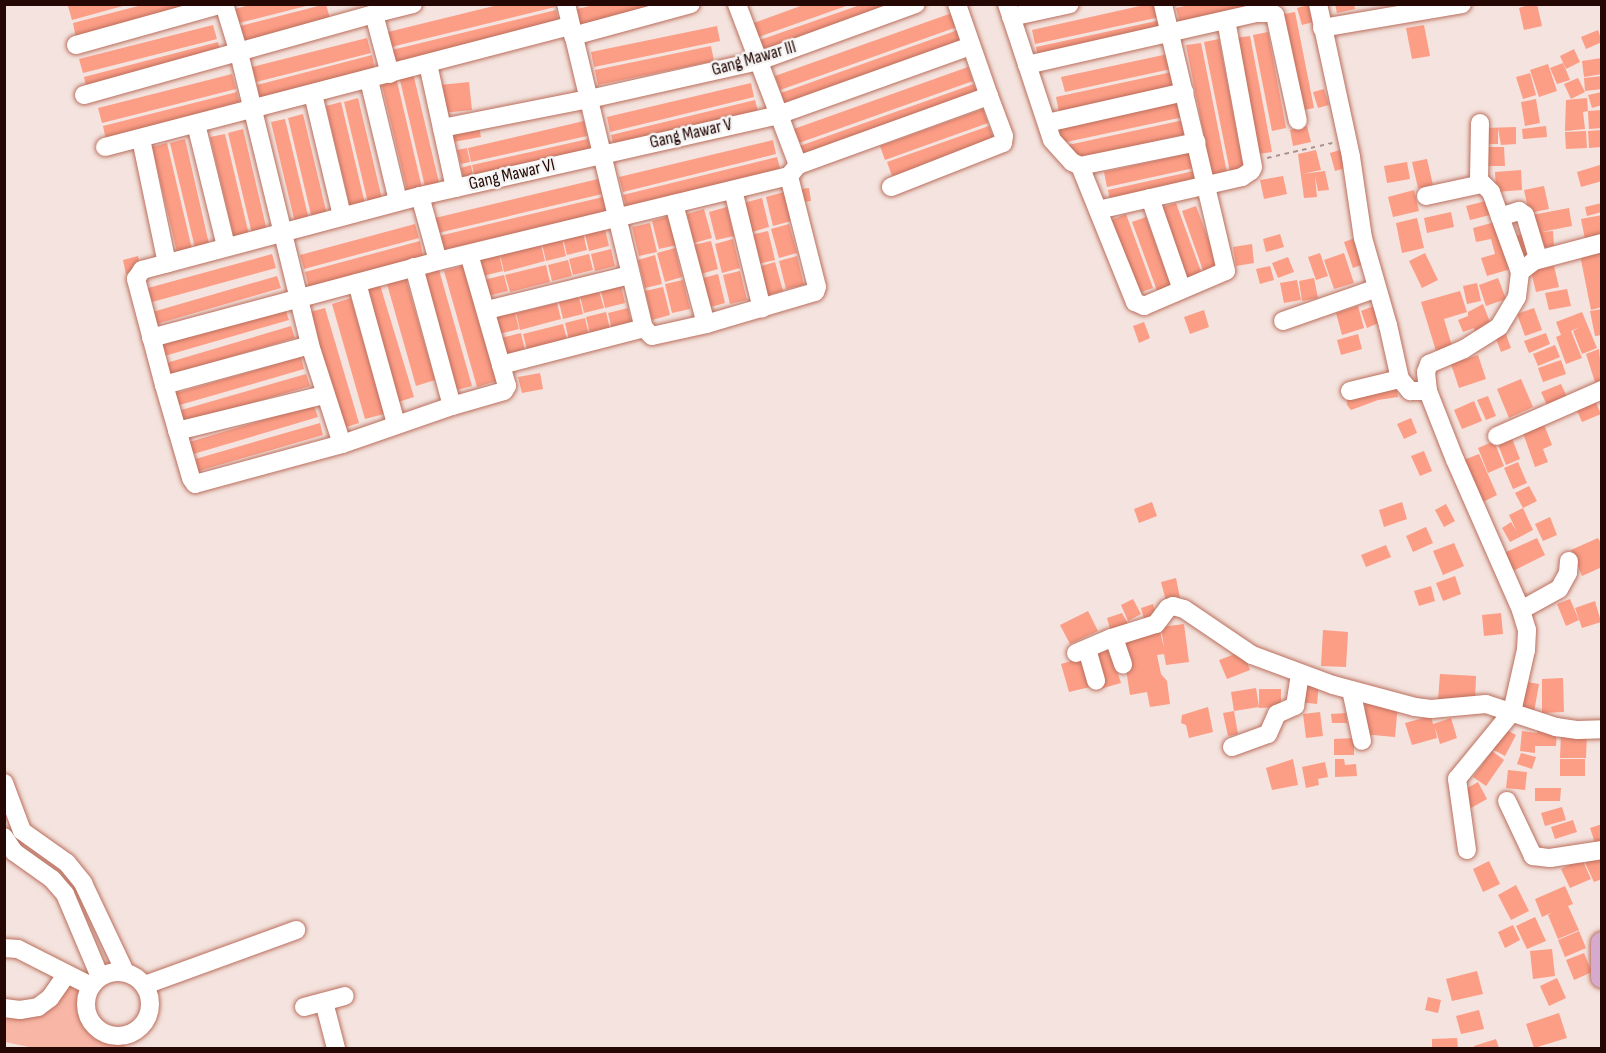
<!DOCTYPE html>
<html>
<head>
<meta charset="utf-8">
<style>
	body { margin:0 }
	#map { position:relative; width:1606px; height:1053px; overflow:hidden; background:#f4e3de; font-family:"Sofia Sans Condensed",sans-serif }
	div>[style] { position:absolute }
	.green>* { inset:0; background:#f8b6a6 }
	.building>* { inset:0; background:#fc9d86 }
	.path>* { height:2px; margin-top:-1px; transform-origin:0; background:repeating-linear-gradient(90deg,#a8928e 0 4.5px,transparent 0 9px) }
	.roads { filter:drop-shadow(0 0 2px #ba6e5c) drop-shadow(0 0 2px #ba6e5c) }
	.minor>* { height:18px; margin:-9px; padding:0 9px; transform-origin:9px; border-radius:9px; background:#fff }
	.minor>.ring { margin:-9px; padding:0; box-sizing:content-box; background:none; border:18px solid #fff; border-radius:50% }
	.major>* { height:22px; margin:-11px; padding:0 11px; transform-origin:11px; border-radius:11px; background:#d6a9ce }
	span { translate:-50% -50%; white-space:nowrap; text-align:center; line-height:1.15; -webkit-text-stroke:5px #f4f4f4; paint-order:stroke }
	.street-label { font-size:18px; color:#250804 }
	.frame { position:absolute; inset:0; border:6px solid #250804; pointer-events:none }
</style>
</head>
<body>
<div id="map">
	<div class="green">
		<div style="clip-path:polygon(70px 984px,82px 989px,78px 1011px,88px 1028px,104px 1042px,124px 1044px,126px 1048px,34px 1048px,5px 1042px,5px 1017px,37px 1016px)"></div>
	</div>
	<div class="building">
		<div style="clip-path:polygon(130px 4px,72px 20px,68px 6px,73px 4px)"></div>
		<div style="clip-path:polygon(146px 4px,203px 4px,76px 38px,73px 23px)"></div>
		<div style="clip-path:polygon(253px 4px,310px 4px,310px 5px,239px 23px,235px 9px)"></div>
		<div style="clip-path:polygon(326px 4px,330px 19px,244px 41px,240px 26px)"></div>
		<div style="clip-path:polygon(502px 4px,554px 4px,555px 7px,391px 47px,388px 32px)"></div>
		<div style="clip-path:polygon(598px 4px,667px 4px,667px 6px,580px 24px,577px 9px)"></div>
		<div style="clip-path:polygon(806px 4px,849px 5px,756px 38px,751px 24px)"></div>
		<div style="clip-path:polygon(1149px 4px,1158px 4px,1160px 17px,1035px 44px,1032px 30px)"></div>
		<div style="clip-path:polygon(1193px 4px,1246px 4px,1247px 8px,1180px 23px,1176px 8px)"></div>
		<div style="clip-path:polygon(1311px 4px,1317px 21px,1302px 25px,1297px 8px)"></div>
		<div style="clip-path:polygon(1335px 4px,1354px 4px,1355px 9px,1337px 13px)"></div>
		<div style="clip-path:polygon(1532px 4px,1537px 4px,1542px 26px,1524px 30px,1519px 8px)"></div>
		<div style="clip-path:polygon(860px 5px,903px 5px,762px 55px,757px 41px)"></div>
		<div style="clip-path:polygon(556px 10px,559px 25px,396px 64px,392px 50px)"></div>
		<div style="clip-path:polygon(1295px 12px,1314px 108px,1299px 111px,1280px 15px)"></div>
		<div style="clip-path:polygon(952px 13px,957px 27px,780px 90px,775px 76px)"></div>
		<div style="clip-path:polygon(1161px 20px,1164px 35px,1039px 62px,1036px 47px)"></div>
		<div style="clip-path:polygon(213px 25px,217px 39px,83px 73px,79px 59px)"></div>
		<div style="clip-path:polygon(1424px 25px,1430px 56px,1412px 59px,1406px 28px)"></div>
		<div style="clip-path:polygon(717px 26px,720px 41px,594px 67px,591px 52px)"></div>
		<div style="clip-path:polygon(958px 30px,963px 44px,786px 107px,781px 93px)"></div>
		<div style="clip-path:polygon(1598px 30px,1602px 42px,1586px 49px,1581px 37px)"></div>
		<div style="clip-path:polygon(1268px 32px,1286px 128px,1272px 131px,1253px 35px)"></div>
		<div style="clip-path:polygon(1250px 36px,1272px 152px,1258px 154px,1235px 38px)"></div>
		<div style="clip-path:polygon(367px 38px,371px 53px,256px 82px,252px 67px)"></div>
		<div style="clip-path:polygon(1219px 39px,1245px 174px,1231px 177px,1204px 42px)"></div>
		<div style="clip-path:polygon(218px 42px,221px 57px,87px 91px,84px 77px)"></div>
		<div style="clip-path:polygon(1201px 43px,1228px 178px,1213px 181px,1186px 45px)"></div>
		<div style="clip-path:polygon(711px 46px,714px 61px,598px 85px,595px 70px)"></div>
		<div style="clip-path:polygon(1574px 49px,1580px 62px,1566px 69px,1560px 56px)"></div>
		<div style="clip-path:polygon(1168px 54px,1171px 69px,1065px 92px,1061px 77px)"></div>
		<div style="clip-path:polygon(372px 55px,375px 70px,260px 99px,257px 85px)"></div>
		<div style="clip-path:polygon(1602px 58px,1602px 74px,1584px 77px,1582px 61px)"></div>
		<div style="clip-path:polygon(1563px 63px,1570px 80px,1557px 84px,1550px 68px)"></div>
		<div style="clip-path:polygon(1548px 64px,1557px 91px,1539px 97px,1530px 70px)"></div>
		<div style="clip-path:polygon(968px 67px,973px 81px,796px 144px,791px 130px)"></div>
		<div style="clip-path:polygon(1172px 72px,1175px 87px,1059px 112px,1056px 97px)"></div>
		<div style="clip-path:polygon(413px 73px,440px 187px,426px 191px,399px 76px)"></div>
		<div style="clip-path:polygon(1530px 73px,1536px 95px,1523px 99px,1516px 77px)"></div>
		<div style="clip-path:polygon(232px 74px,236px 89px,102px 123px,98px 108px)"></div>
		<div style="clip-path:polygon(1602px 76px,1602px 89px,1585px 91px,1584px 78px)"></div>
		<div style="clip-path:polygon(396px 77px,423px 192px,408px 195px,381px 81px)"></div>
		<div style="clip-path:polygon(1578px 78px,1585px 92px,1571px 99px,1564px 84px)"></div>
		<div style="clip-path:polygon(469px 82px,472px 110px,443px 113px,440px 85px)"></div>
		<div style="clip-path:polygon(751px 83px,754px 97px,610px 132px,607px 117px)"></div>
		<div style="clip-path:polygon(974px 84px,979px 98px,802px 161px,797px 147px)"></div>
		<div style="clip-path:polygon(1324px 89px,1329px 105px,1318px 108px,1313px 92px)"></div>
		<div style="clip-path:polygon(237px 92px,240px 106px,106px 140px,103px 126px)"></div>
		<div style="clip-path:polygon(1602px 92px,1602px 105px,1592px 108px,1588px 95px)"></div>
		<div style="clip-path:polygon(358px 98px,383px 203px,369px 207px,344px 102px)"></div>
		<div style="clip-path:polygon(1587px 98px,1588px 111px,1583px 112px,1585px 129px,1565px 131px,1566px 100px)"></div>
		<div style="clip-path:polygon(1536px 99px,1540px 123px,1525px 126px,1521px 102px)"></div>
		<div style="clip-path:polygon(755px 100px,759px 115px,615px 149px,611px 135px)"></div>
		<div style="clip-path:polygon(341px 102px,366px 208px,351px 211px,326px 106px)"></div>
		<div style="clip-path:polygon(1180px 102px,1183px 117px,1057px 144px,1055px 129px)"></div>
		<div style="clip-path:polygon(983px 109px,988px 123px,885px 160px,880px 146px)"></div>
		<div style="clip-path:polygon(1602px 110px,1602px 128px,1589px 129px,1588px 111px)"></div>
		<div style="clip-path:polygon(303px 114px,328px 219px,313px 223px,288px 118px)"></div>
		<div style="clip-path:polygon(285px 119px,310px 224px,296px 227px,271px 122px)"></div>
		<div style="clip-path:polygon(1184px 120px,1187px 134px,1071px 160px,1068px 145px)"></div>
		<div style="clip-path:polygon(584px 121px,587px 136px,471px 162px,468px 148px)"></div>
		<div style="clip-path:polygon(479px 126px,481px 137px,453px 142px,451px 130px)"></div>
		<div style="clip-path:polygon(989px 126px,994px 140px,892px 176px,887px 162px)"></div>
		<div style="clip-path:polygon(1307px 126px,1311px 142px,1293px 146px,1290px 130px)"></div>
		<div style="clip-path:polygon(1546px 126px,1547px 137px,1523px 139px,1522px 129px)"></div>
		<div style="clip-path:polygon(1516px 127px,1516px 144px,1501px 145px,1498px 128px,1498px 144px,1485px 144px,1485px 128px)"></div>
		<div style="clip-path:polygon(243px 129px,268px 235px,253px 238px,228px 133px)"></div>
		<div style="clip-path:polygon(1602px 130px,1602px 147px,1589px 148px,1588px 131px)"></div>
		<div style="clip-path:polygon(1586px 131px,1587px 148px,1566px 149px,1565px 132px)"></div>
		<div style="clip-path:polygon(225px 134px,250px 239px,235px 242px,210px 137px)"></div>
		<div style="clip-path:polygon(185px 139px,209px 244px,195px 248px,170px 143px)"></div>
		<div style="clip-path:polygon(588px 139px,591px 153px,475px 180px,472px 165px)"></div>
		<div style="clip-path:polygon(773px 140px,776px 154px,623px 192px,619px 177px)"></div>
		<div style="clip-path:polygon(167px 143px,192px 249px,177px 252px,152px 147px)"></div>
		<div style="clip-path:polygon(1487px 147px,1504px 147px,1505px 166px,1487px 166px)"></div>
		<div style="clip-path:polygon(467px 148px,470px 162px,461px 164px,457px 150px)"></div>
		<div style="clip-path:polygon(1343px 149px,1349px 167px,1335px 171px,1330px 153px)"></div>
		<div style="clip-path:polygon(1316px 150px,1321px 170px,1302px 174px,1325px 171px,1329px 190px,1318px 191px,1315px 176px,1317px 197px,1304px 198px,1298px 154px)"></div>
		<div style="clip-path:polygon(1190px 153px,1194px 168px,1107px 187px,1104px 172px)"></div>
		<div style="clip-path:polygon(777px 157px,781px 172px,627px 209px,623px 195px)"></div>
		<div style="clip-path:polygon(1427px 159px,1433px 185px,1418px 188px,1412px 162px)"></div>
		<div style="clip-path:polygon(1407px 162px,1410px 179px,1387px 183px,1384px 166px)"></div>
		<div style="clip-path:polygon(471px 165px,474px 180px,465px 182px,461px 168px)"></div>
		<div style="clip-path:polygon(1600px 165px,1602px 181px,1581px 187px,1577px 172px)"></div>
		<div style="clip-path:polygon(1521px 170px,1522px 190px,1496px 192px,1495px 172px)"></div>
		<div style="clip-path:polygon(1194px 171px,1198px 186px,1111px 205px,1108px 190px)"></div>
		<div style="clip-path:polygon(1283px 176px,1287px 194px,1264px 199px,1260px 180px)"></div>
		<div style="clip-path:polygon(598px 179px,602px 194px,438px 233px,435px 218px)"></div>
		<div style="clip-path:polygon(1544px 186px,1549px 209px,1529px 213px,1524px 190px)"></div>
		<div style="clip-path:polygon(809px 188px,811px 201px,803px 202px,801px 189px)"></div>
		<div style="clip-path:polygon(1414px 190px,1419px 211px,1393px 217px,1388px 197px)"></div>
		<div style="clip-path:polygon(784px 192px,791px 221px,773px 226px,766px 197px)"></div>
		<div style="clip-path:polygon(603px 197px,606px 211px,443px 250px,439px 236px)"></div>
		<div style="clip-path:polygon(762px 198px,769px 227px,752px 232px,744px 203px)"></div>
		<div style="clip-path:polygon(1486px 201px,1490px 215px,1470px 220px,1466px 206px)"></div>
		<div style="clip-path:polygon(1176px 203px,1203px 277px,1189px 282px,1161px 208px)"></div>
		<div style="clip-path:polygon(1602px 203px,1602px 212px,1587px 216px,1585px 207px)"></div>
		<div style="clip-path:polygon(1196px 206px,1220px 270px,1205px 276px,1182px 211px)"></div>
		<div style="clip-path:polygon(727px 207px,734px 236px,716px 240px,709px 212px)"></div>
		<div style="clip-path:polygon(1569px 208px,1572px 226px,1541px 232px,1553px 231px,1554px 246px,1537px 248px,1532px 215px)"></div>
		<div style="clip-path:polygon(704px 209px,712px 238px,694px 243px,687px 214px)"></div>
		<div style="clip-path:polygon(1451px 212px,1454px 227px,1427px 233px,1424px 218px)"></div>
		<div style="clip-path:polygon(1126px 214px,1153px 288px,1139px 293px,1112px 220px)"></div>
		<div style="clip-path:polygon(1602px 215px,1602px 236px,1585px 239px,1581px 219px)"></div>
		<div style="clip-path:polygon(669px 216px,677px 245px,659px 249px,652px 221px)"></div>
		<div style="clip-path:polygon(1146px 217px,1173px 291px,1159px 296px,1132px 222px)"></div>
		<div style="clip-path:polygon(1417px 218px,1424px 248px,1402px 253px,1396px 223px)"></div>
		<div style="clip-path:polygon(1499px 221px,1514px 268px,1487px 276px,1481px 258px,1495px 254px,1491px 239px,1476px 242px,1473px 228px)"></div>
		<div style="clip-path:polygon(650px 223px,657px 252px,639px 256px,632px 227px)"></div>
		<div style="clip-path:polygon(415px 224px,419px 238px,304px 269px,300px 255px)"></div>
		<div style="clip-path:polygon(789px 224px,797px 253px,779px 258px,771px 229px)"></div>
		<div style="clip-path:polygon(605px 229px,609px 246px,589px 251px,585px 234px)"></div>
		<div style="clip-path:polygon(768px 231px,775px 260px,757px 264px,750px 235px)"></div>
		<div style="clip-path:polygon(583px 233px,587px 250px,567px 255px,563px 238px)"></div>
		<div style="clip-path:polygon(1528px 233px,1533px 254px,1518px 257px,1514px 236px)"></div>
		<div style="clip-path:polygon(1280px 234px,1284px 247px,1266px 252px,1263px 239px)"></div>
		<div style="clip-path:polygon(1355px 238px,1364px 264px,1353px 268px,1344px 242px)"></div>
		<div style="clip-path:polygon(562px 239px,566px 256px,546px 261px,542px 244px)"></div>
		<div style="clip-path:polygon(733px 239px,740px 268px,722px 273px,715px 244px)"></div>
		<div style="clip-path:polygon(420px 241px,423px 256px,309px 287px,305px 272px)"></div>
		<div style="clip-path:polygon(711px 241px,718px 269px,701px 274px,693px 245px)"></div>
		<div style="clip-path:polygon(1252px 244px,1254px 263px,1236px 266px,1233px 247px)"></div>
		<div style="clip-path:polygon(541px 245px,545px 261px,504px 272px,500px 255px)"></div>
		<div style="clip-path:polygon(1602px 246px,1602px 307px,1591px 310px,1579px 250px)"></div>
		<div style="clip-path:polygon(675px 248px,682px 277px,665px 282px,657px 253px)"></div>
		<div style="clip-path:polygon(611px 249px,615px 266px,595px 271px,591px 254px)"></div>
		<div style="clip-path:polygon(1320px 253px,1328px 276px,1316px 280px,1308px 257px)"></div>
		<div style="clip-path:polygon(1344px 253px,1354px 283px,1334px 289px,1324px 260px)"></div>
		<div style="clip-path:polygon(1425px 253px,1438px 280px,1422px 288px,1409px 261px)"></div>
		<div style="clip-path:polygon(272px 254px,276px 268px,152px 302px,148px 288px)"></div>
		<div style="clip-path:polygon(499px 254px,503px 271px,483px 276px,479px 259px)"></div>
		<div style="clip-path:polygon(589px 254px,593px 270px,573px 275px,569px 259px)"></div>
		<div style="clip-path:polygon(655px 255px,662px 284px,645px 288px,638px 260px)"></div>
		<div style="clip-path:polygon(138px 256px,141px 270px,126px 274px,123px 260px)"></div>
		<div style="clip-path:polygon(797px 256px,804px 285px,786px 289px,779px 261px)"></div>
		<div style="clip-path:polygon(1288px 257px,1294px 272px,1278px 278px,1272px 263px)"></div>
		<div style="clip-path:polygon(568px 260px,572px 276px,552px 281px,548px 265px)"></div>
		<div style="clip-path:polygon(775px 262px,783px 291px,765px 296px,758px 267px)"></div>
		<div style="clip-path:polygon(546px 265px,550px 282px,510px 292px,505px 275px)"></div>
		<div style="clip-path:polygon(463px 266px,496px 381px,477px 387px,444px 271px)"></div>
		<div style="clip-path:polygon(1270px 266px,1274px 280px,1260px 284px,1256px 269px)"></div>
		<div style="clip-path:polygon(1554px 266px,1559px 287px,1536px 292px,1531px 271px)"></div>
		<div style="clip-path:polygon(439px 270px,472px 386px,453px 391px,421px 276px)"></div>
		<div style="clip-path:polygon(740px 271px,747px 300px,730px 304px,723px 275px)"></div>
		<div style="clip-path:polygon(718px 274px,725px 303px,707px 308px,700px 279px)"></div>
		<div style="clip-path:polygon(504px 275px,508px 291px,488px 296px,484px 280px)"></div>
		<div style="clip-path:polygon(277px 276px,281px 288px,153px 325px,149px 313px)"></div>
		<div style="clip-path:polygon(1314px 278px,1318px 298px,1302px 301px,1299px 281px)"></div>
		<div style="clip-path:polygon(1498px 278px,1506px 299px,1486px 306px,1479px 285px)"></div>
		<div style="clip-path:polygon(406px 279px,435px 380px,416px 386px,387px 284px)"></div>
		<div style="clip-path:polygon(683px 280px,690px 309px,672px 313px,665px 284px)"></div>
		<div style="clip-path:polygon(1297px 280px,1301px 300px,1284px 303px,1280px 283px)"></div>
		<div style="clip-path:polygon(1477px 283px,1481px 301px,1467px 304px,1463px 286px)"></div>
		<div style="clip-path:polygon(380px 285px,414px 397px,395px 403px,362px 289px)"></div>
		<div style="clip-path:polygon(621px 286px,625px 303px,605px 308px,601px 291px)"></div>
		<div style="clip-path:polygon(663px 287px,670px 315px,652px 320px,645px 291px)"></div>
		<div style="clip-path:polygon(1567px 289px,1571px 306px,1549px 310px,1545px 293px)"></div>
		<div style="clip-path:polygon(599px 291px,604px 308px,584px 313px,580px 296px)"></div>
		<div style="clip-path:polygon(1460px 291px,1467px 312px,1444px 319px,1452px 346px,1436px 351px,1421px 302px)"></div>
		<div style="clip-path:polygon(579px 297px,583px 314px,563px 319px,559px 302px)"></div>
		<div style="clip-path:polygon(351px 298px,384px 414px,365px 419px,332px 304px)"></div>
		<div style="clip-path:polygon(557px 303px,561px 319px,520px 330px,516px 313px)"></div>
		<div style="clip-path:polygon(1379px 304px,1385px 320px,1367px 328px,1361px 311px)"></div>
		<div style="clip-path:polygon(1483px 304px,1491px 325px,1475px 332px,1474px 328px,1463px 332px,1458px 320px,1468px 316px,1468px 312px)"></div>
		<div style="clip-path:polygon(1358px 306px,1364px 328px,1342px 335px,1336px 313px)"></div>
		<div style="clip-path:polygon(285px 308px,289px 320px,161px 357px,157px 345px)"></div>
		<div style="clip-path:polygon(325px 308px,359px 423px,340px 429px,306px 313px)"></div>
		<div style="clip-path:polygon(628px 308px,632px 325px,612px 330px,608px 313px)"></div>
		<div style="clip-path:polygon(1534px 308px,1542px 330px,1525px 336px,1517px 314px)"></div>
		<div style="clip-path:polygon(1602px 309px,1602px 335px,1595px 336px,1590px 311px)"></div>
		<div style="clip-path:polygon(1204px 310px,1209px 327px,1190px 334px,1184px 317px)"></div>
		<div style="clip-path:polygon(515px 312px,519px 329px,499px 334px,495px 317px)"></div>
		<div style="clip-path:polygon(606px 312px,610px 329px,590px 334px,586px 317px)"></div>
		<div style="clip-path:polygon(1582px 312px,1597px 348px,1582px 354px,1573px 331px,1580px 327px,1571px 331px,1582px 358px,1566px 364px,1556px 337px,1561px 335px,1556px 322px)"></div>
		<div style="clip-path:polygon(585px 318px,589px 335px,569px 340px,565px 323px)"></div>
		<div style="clip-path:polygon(1144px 322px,1150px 338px,1139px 343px,1133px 326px)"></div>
		<div style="clip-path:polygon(563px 324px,567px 340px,527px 350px,523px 334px)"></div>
		<div style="clip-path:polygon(291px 326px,295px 338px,167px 376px,163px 364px)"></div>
		<div style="clip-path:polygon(1505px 332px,1511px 348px,1501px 352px,1495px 336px)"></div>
		<div style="clip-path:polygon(521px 333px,525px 350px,505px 355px,501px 338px)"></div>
		<div style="clip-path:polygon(1546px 333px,1550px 344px,1529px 353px,1524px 341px)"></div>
		<div style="clip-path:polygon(1358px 334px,1362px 349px,1341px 355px,1337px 340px)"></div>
		<div style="clip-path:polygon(1555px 345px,1560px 357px,1538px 366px,1533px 354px)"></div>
		<div style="clip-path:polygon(1599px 349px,1602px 380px,1595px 382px,1586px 354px)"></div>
		<div style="clip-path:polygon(1478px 355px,1486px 379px,1459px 388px,1451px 364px)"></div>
		<div style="clip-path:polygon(301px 357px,304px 369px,176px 406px,173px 394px)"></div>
		<div style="clip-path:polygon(1561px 360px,1566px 374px,1543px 382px,1538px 368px)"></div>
		<div style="clip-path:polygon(540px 373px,543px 389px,522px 393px,518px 377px)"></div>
		<div style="clip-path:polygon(306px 374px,310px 386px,182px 423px,178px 411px)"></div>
		<div style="clip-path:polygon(1521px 379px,1533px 407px,1509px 418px,1497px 389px)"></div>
		<div style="clip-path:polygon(1395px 381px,1398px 397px,1378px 400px,1351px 410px,1347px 405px,1346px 392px)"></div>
		<div style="clip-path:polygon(1561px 384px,1567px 397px,1547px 405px,1541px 392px)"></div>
		<div style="clip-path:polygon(1488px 396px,1496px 416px,1486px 420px,1477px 400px)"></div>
		<div style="clip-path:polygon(1594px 398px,1601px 414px,1582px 422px,1575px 406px)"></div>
		<div style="clip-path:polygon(1474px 401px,1482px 421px,1462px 429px,1454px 410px)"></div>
		<div style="clip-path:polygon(314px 405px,318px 417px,190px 455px,186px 443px)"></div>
		<div style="clip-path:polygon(1411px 418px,1417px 433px,1404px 439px,1397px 424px)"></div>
		<div style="clip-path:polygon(1543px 422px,1552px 445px,1543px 449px,1548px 462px,1535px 467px,1522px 430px)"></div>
		<div style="clip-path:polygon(320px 423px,323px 435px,195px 472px,192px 460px)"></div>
		<div style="clip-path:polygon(1511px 436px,1520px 459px,1506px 465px,1497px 442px)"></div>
		<div style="clip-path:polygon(1494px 441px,1504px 466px,1488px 473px,1478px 448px)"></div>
		<div style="clip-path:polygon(1424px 451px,1432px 471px,1420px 476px,1411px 456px)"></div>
		<div style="clip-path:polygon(1479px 454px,1497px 495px,1483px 502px,1461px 461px)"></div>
		<div style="clip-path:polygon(1518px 462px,1527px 483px,1513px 489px,1504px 468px)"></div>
		<div style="clip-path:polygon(1529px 486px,1537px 501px,1523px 508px,1515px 493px)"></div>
		<div style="clip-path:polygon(1152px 502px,1157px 516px,1139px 523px,1134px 509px)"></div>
		<div style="clip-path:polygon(1402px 502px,1407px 519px,1384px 527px,1379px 510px)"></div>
		<div style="clip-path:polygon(1446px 504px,1455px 521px,1444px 527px,1435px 510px)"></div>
		<div style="clip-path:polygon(1523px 508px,1533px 530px,1510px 542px,1502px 528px,1511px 522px,1517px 532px,1509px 515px)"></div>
		<div style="clip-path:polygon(1550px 517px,1557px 535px,1543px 541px,1535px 524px)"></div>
		<div style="clip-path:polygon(1426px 527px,1433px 543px,1413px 552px,1406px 536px)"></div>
		<div style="clip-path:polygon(1537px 538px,1545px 555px,1513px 571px,1504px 553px)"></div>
		<div style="clip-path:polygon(1598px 538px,1602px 545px,1602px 567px,1582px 576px,1571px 550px)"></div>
		<div style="clip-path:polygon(1454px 543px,1464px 566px,1443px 575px,1433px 551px)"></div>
		<div style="clip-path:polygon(1386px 545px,1391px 557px,1366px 567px,1361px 555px)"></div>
		<div style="clip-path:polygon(1455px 576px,1461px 594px,1443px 601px,1436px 583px)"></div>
		<div style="clip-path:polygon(1176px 578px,1180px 598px,1166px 601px,1161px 582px)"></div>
		<div style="clip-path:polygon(1431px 586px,1435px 601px,1419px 606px,1414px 591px)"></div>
		<div style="clip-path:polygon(1133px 599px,1141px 614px,1128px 621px,1121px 605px)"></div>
		<div style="clip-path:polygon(1570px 599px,1579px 620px,1566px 626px,1557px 604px)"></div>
		<div style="clip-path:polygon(1595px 601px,1601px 622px,1582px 628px,1575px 608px)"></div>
		<div style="clip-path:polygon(1153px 604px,1156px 615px,1144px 619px,1141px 608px)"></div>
		<div style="clip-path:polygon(1088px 611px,1098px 631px,1070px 644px,1060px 625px)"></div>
		<div style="clip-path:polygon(1122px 613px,1130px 627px,1111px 632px,1107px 618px)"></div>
		<div style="clip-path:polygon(1501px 613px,1503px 634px,1484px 636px,1482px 615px)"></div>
		<div style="clip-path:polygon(1184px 624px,1189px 662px,1166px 665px,1164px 654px,1157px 655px,1161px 674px,1167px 681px,1170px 704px,1150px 707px,1147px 692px,1130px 695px,1121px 637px,1160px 631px,1164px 648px,1161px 627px)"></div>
		<div style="clip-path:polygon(1323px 630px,1348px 632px,1346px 667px,1321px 666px)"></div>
		<div style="clip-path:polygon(1108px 643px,1121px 683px,1100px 689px,1091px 647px)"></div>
		<div style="clip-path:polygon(1243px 651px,1250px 670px,1227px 679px,1219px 660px)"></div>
		<div style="clip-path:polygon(1081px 658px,1090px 687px,1069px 692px,1061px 664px)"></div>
		<div style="clip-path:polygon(1440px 674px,1476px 676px,1475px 702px,1438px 700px)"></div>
		<div style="clip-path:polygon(1563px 678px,1564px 712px,1542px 713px,1542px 679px)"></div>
		<div style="clip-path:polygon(1300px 680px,1319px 682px,1317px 704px,1298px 702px)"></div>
		<div style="clip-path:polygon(1527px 682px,1539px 684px,1534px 712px,1521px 710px)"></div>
		<div style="clip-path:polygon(1256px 688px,1259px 707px,1234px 711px,1231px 692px)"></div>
		<div style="clip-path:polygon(1259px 689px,1281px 689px,1281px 707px,1259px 708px)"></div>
		<div style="clip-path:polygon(1366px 701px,1398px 703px,1395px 737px,1362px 734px)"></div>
		<div style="clip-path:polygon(1208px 707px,1213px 732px,1189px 738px,1186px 725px,1181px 723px,1182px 715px)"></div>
		<div style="clip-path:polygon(1234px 711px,1238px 734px,1228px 736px,1223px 713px)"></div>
		<div style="clip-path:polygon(1320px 712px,1323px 736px,1306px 738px,1303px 714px)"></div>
		<div style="clip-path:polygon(1346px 713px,1347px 723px,1332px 723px,1331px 714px)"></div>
		<div style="clip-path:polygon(1431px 716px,1433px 724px,1451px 718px,1457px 738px,1440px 744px,1435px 727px,1437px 738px,1412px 745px,1405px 723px)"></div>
		<div style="clip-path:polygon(1503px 728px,1516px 735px,1505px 756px,1492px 749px)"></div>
		<div style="clip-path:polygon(1537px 728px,1557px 728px,1556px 746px,1535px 746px,1535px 753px,1520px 751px,1522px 731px,1537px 733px)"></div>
		<div style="clip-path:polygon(1561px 732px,1587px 732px,1586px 758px,1560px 758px)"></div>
		<div style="clip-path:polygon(1354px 738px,1354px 755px,1334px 755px,1334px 739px)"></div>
		<div style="clip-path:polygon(1492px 751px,1504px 760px,1486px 786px,1473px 777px)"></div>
		<div style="clip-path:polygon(1521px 753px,1536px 757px,1532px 769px,1517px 764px)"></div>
		<div style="clip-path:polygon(1293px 759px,1298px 785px,1272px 790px,1266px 768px)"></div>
		<div style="clip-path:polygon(1335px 759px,1344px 759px,1345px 765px,1356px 764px,1357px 776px,1335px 777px)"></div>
		<div style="clip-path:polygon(1560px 759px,1585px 759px,1585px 776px,1560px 776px)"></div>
		<div style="clip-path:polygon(1325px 762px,1328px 777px,1318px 779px,1319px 785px,1306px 788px,1302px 767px)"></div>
		<div style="clip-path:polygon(1508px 770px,1527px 772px,1525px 790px,1506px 788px)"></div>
		<div style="clip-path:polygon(1478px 782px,1487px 799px,1471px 808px,1462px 791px)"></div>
		<div style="clip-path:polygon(1535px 788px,1561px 788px,1560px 801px,1535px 801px)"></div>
		<div style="clip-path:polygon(1562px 807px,1566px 820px,1545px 826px,1541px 813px)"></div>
		<div style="clip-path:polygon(1573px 820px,1577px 832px,1555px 839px,1551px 827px)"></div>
		<div style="clip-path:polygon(1602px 824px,1602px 841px,1595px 843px,1590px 828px)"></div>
		<div style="clip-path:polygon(1602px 855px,1602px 879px,1594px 882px,1585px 863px)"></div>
		<div style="clip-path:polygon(1582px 859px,1591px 879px,1570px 888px,1561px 869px)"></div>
		<div style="clip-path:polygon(1489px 861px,1500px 884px,1483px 892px,1473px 869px)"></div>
		<div style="clip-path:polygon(1516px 885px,1529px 911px,1511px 920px,1498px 895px)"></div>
		<div style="clip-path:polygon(1565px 886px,1573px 904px,1568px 906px,1579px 930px,1558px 939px,1548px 915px,1553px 912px,1542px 917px,1535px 899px)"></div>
		<div style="clip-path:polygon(1535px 917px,1546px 941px,1527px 949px,1516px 926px)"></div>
		<div style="clip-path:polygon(1513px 925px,1520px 940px,1505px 948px,1498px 932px)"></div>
		<div style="clip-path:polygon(1579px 931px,1586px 948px,1565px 957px,1558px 940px)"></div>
		<div style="clip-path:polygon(1552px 949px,1555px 976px,1533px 979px,1530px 951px)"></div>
		<div style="clip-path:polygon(1584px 953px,1592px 972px,1574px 980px,1566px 960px)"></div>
		<div style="clip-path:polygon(1477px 971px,1483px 994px,1452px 1001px,1446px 979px)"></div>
		<div style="clip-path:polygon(1557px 978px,1566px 998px,1549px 1006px,1540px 986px)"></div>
		<div style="clip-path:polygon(1428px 997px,1441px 1000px,1438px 1013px,1425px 1010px)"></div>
		<div style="clip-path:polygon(1479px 1010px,1484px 1029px,1461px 1034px,1456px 1016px)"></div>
		<div style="clip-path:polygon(1559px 1013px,1567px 1038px,1534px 1048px,1526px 1024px)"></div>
		<div style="clip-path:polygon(1457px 1038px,1458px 1048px,1432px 1048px,1432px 1039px)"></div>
		<div style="clip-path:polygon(1496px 1039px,1499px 1048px,1475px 1048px,1474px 1046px)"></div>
	</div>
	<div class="path">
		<div style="left:1267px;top:158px;width:67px;rotate:-13deg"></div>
	</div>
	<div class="roads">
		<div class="minor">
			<div style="left:224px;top:4px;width:51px;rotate:73deg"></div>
			<div style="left:239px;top:53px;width:301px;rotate:76.3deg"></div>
			<div style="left:310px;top:345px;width:104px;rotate:72.1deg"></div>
			<div style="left:379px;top:4px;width:8px;rotate:76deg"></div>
			<div style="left:381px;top:12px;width:33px;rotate:-14deg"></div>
			<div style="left:566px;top:4px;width:333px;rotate:76.5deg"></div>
			<div style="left:644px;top:328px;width:11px;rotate:45deg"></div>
			<div style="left:652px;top:336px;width:55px;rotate:-12.5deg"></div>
			<div style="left:706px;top:324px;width:114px;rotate:-16.4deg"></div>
			<div style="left:815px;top:292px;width:5px;rotate:-68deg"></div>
			<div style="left:817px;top:287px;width:114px;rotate:-104.2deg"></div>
			<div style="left:1007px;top:4px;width:143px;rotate:71.7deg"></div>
			<div style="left:1052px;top:140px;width:30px;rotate:48deg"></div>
			<div style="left:1072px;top:162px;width:9px;rotate:27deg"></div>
			<div style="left:1080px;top:166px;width:119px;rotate:-11.6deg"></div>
			<div style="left:1318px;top:4px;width:157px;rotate:77.8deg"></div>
			<div style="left:1351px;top:157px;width:82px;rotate:81.6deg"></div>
			<div style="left:1363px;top:238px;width:91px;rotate:74deg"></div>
			<div style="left:1388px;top:325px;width:55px;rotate:77.5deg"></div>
			<div style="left:1400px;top:379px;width:16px;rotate:50deg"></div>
			<div style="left:1410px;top:391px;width:18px"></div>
			<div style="left:374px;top:14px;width:62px;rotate:75.1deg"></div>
			<div style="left:1011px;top:17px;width:60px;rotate:-12.4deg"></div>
			<div style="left:1322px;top:28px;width:142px;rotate:-9.7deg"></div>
			<div style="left:573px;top:36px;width:122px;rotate:-15.2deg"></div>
			<div style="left:76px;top:45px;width:153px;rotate:-15.6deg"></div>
			<div style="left:428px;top:64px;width:127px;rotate:77.7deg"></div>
			<div style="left:1027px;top:65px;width:235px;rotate:-12.8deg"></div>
			<div style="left:1256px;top:13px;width:15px"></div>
			<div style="left:1271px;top:13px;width:4px;rotate:27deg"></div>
			<div style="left:1275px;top:15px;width:108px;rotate:77.8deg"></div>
			<div style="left:369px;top:80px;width:124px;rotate:76.5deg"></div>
			<div style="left:313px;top:94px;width:125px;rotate:76.6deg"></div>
			<div style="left:84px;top:95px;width:308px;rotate:-15.6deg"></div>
			<div style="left:1047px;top:123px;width:141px;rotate:-12.7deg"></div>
			<div style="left:1480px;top:123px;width:57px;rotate:91deg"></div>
			<div style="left:1479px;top:180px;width:17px;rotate:45deg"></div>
			<div style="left:1491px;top:192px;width:85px;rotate:70.1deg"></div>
			<div style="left:196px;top:124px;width:126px;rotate:76.2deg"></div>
			<div style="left:442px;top:128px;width:150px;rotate:-11.2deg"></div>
			<div style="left:589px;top:99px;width:174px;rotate:-12.6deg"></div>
			<div style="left:759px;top:61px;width:167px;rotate:-20deg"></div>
			<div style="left:141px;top:139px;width:127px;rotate:78.2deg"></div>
			<div style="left:105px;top:147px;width:481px;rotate:-14.6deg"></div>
			<div style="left:798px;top:165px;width:203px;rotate:-19.9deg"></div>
			<div style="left:989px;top:96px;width:97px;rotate:-109.2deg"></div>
			<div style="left:1080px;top:166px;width:147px;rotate:68deg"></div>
			<div style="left:1135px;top:302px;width:10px;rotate:24deg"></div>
			<div style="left:1144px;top:306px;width:89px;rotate:-23.1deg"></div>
			<div style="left:1226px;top:271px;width:274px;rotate:-103.3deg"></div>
			<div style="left:891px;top:187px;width:120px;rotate:-21.4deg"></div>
			<div style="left:1003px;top:143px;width:7px;rotate:-82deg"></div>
			<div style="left:1004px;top:136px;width:43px;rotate:-110.6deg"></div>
			<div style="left:733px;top:190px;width:122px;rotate:76.3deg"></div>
			<div style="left:420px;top:196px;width:367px;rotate:-12.7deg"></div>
			<div style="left:778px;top:115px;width:205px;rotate:-19.7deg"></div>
			<div style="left:1426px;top:196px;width:57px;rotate:-12.1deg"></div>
			<div style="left:1150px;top:198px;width:97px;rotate:70.8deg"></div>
			<div style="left:674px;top:204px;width:124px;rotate:75.1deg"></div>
			<div style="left:1098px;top:210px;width:148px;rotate:-12.9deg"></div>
			<div style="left:1242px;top:177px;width:11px;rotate:-34deg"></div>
			<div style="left:1251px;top:171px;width:4px;rotate:-63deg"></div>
			<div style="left:1253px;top:167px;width:149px;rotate:-100.4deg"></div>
			<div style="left:1500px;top:217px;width:20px;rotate:-18deg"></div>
			<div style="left:1519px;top:211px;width:7px;rotate:34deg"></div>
			<div style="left:1525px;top:215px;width:45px;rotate:73.2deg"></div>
			<div style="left:469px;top:254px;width:116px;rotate:73.9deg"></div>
			<div style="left:501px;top:365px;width:148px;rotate:-14.5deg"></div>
			<div style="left:414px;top:267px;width:144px;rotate:74.7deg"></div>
			<div style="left:452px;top:406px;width:116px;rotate:160.9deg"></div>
			<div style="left:342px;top:444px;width:152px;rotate:164.8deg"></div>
			<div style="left:195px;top:484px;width:7px;rotate:-124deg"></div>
			<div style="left:191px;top:478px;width:97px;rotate:-106.2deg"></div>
			<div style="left:164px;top:385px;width:110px;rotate:-104.8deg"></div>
			<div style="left:136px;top:279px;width:11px;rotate:-56deg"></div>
			<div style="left:142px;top:270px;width:288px;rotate:-14.9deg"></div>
			<div style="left:420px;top:196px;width:67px;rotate:74.5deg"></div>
			<div style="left:357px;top:283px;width:146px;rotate:74.5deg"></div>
			<div style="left:487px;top:310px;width:147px;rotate:-13.8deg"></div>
			<div style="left:1283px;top:321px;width:97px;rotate:-19.2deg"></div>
			<div style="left:151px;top:338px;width:297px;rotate:-15deg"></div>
			<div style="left:438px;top:261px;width:361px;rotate:-13.6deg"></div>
			<div style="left:789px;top:176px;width:14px;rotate:-51deg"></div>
			<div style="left:798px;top:165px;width:172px;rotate:-110.8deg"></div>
			<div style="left:164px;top:385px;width:151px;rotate:-15.3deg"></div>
			<div style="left:1350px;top:391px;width:51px;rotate:-13.5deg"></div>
			<div style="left:452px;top:406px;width:54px;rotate:-16.1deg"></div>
			<div style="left:504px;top:391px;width:6px;rotate:-59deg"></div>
			<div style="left:507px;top:386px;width:22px;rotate:-106deg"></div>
			<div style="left:177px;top:431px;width:151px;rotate:-13.8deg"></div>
			<div style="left:1497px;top:436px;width:115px;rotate:-23.7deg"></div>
			<div style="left:1569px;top:561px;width:12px;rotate:95deg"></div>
			<div style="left:1568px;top:573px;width:18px;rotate:119deg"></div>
			<div style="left:1559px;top:589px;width:43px;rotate:151.1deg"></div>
			<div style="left:1521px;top:610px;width:164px;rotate:-113.7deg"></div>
			<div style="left:1455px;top:460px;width:74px;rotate:-111.4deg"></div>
			<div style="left:1428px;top:391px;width:19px;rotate:-96deg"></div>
			<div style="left:1426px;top:372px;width:9px;rotate:-69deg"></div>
			<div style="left:1429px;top:364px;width:38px;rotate:-23deg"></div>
			<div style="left:1464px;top:349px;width:41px;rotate:-32.2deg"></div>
			<div style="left:1499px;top:327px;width:35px;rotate:-59deg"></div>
			<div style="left:1517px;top:297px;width:25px;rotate:-83deg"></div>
			<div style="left:1520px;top:272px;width:18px;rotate:-38deg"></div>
			<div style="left:1534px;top:261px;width:70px;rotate:-14.8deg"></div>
			<div style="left:1114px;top:638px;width:28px;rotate:71deg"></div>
			<div style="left:1087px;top:649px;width:33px;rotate:74deg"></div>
			<div style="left:1076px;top:653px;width:38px;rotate:-23deg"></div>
			<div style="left:1111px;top:638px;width:47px;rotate:-17.3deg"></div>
			<div style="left:1156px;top:624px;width:20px;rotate:-53deg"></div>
			<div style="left:1168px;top:608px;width:5px;rotate:-22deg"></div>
			<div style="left:1173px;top:606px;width:11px;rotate:15deg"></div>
			<div style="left:1184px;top:609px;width:82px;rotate:34.1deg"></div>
			<div style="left:1252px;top:655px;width:86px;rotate:20.3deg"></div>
			<div style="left:1333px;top:685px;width:85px;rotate:15deg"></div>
			<div style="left:1415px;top:707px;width:16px;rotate:7deg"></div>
			<div style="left:1431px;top:709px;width:55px;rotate:-5.2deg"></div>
			<div style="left:1486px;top:704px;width:74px;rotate:18.2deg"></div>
			<div style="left:1556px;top:727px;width:22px;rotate:8deg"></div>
			<div style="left:1578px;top:730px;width:24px;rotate:-2deg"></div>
			<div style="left:1351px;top:690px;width:52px;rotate:77.8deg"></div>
			<div style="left:1232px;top:747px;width:38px;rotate:-20deg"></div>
			<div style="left:1268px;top:734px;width:22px;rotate:-66deg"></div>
			<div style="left:1277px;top:714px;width:20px;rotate:-24deg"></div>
			<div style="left:1295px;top:706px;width:33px;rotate:-81deg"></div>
			<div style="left:4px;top:783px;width:51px;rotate:69.4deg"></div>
			<div style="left:22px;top:831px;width:55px;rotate:35.4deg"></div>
			<div style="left:67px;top:863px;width:26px;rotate:51deg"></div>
			<div style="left:83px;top:883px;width:98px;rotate:64.7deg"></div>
			<div style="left:1507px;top:801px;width:61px;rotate:64.7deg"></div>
			<div style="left:1533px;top:856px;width:17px;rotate:7deg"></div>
			<div style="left:1550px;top:858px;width:53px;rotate:-8.7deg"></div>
			<div style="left:4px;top:837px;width:18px;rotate:56deg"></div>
			<div style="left:14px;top:852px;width:47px;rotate:35.4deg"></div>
			<div style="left:52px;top:879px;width:20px;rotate:49deg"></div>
			<div style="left:65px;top:894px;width:90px;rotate:67.1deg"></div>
			<div style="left:1467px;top:850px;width:72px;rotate:-98deg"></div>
			<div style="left:1457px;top:779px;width:87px;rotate:-50.6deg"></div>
			<div style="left:1512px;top:712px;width:64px;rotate:-77.3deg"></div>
			<div style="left:1526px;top:650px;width:20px;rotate:-87deg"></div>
			<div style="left:1527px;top:630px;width:21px;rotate:-107deg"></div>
			<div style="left:4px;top:948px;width:14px;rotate:4deg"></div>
			<div style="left:18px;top:949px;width:82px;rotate:26.9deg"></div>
			<div class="ring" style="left:86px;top:972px;width:46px;height:46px"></div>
			<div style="left:145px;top:985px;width:161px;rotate:-20deg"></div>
			<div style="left:324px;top:1002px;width:48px;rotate:75.4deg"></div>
			<div style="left:304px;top:1007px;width:42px;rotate:-15deg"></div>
			<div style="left:4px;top:1008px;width:16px;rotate:7deg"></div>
			<div style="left:20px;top:1010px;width:18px;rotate:-9deg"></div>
			<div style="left:38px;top:1007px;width:15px;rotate:-37deg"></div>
			<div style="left:50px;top:998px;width:29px;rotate:-55deg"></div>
		</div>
		<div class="major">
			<div style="left:1602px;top:943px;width:34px;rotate:90deg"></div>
		</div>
	</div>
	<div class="street-label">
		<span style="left:754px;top:59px;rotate:-16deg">Gang Mawar III</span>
		<span style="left:691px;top:134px;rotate:-13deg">Gang Mawar V</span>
		<span style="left:512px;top:175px;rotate:-13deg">Gang Mawar VI</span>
	</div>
	<div class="frame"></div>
</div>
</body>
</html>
